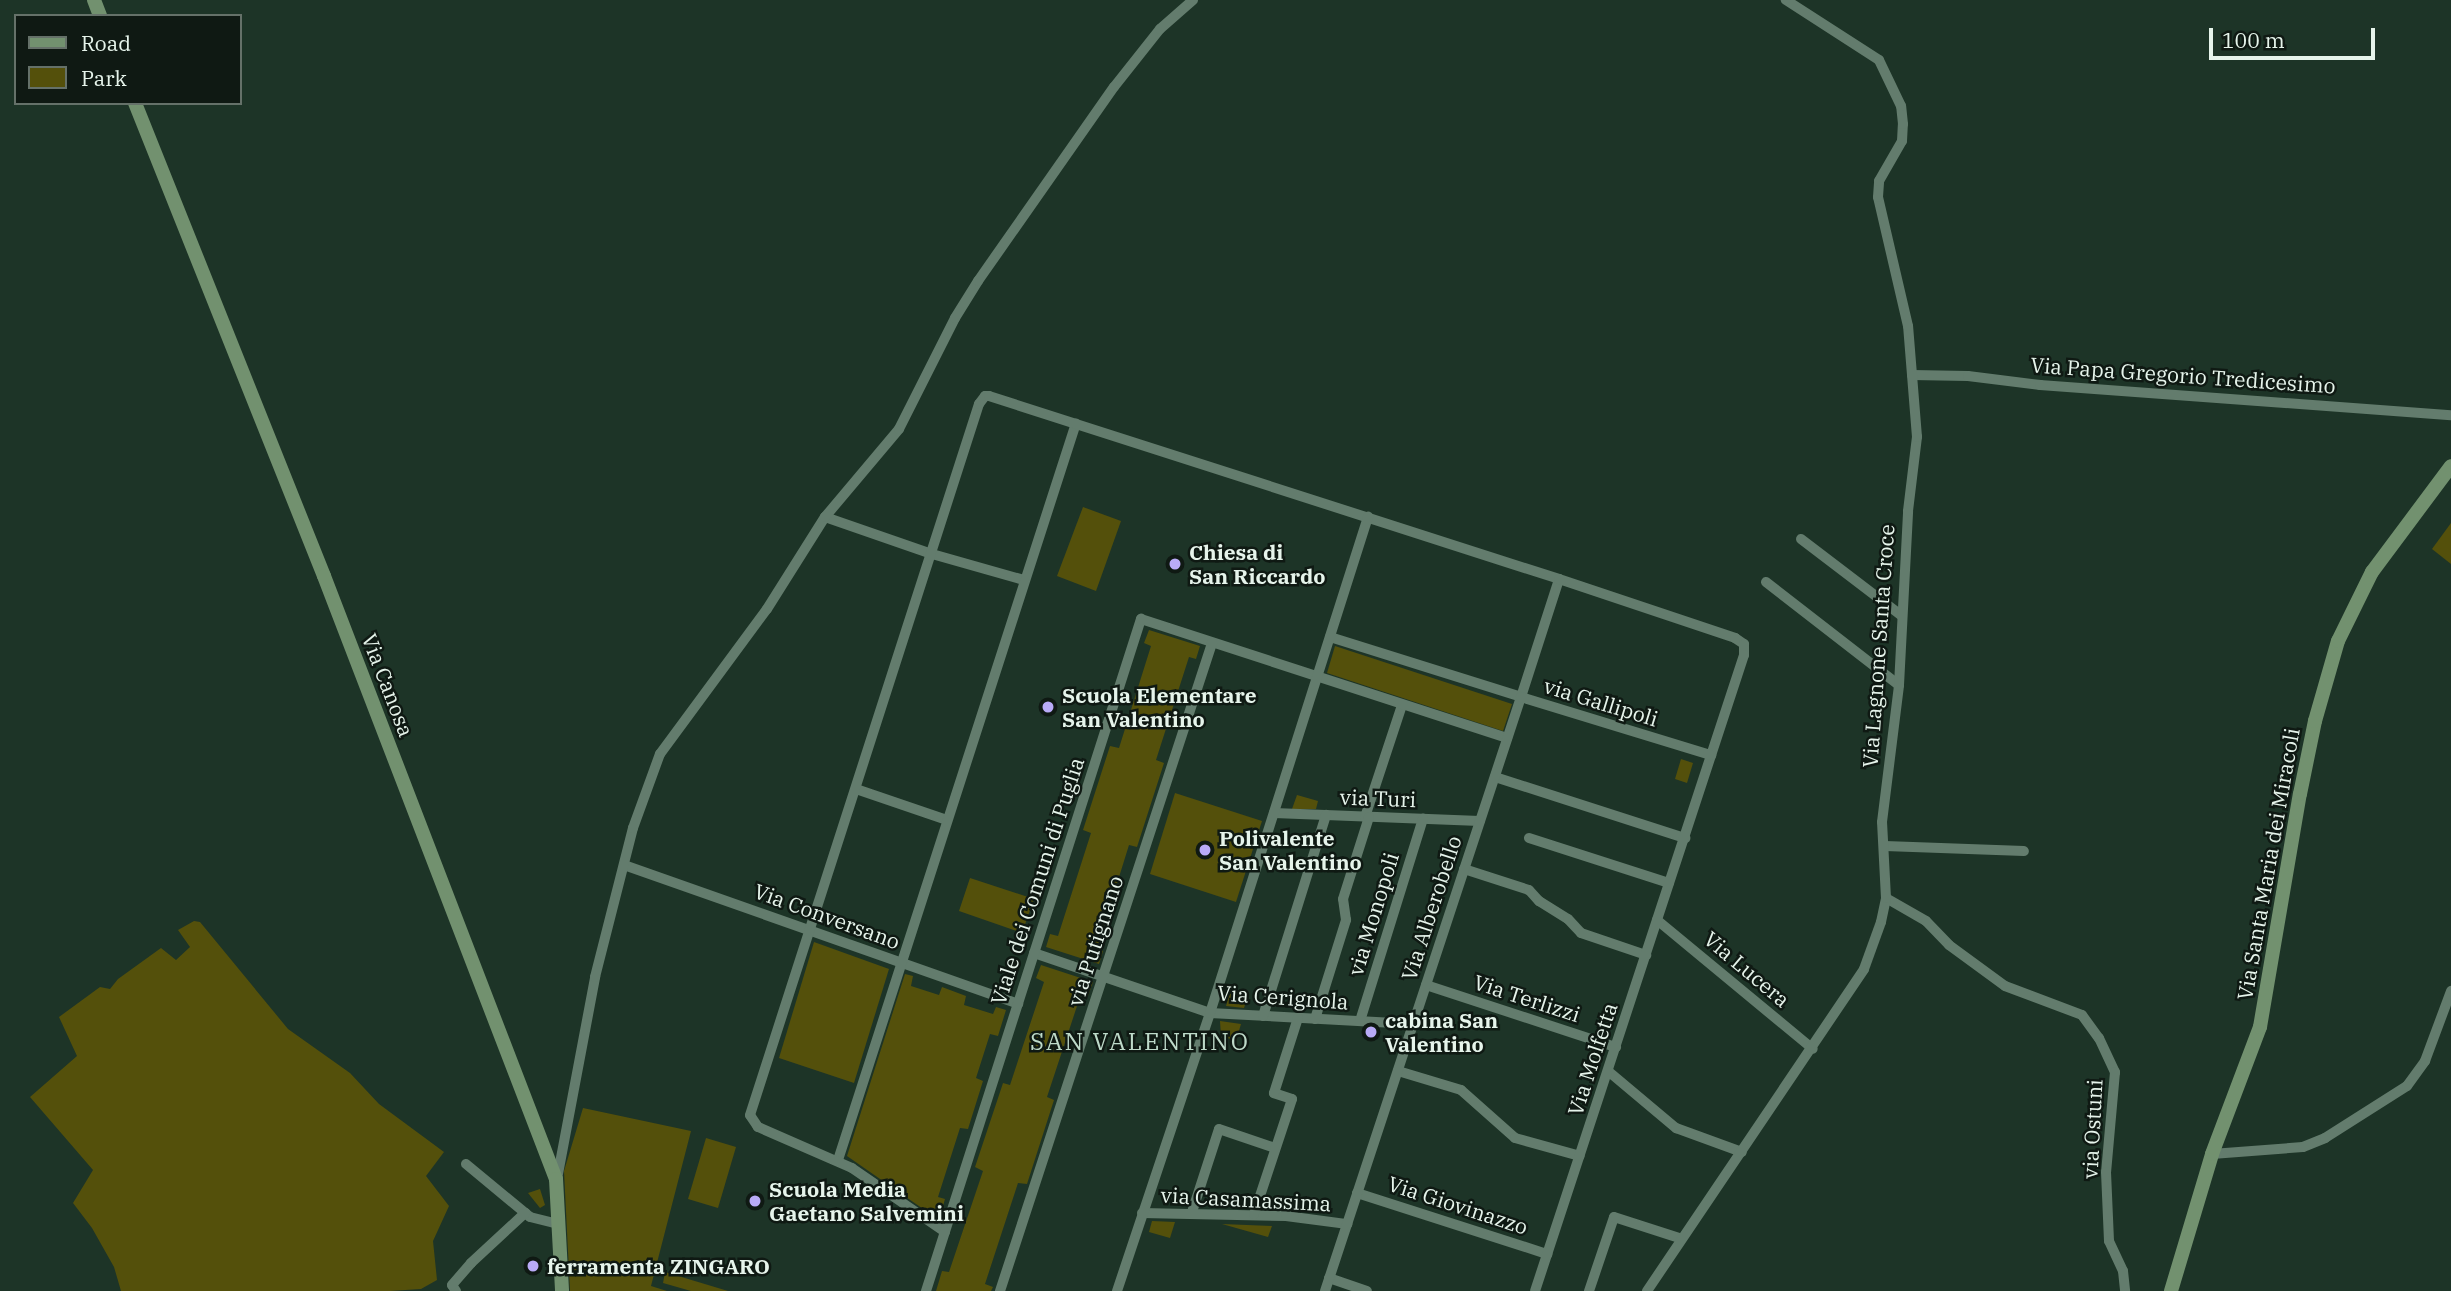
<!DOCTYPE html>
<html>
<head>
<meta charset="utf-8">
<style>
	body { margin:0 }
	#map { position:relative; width:2451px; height:1291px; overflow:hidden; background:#1d3427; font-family:"IBM Plex Serif",serif }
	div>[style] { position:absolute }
	.green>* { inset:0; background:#54500b }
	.street>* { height:10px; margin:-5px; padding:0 5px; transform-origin:5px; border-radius:5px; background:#637c6d }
	.secondary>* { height:14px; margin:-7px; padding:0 7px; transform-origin:7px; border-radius:7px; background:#72916f }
	.dots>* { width:19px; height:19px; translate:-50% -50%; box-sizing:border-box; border:4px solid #0f1913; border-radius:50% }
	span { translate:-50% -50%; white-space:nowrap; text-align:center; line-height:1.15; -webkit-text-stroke:5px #0f1913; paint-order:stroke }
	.street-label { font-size:21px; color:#e6f4eb }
	.poi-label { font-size:21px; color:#e6f4eb; font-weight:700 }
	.left { translate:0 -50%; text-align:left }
	.quarter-label { font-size:24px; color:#bedac9; letter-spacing:2px }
	.legend { position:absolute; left:14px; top:14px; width:228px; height:91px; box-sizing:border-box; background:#0f1913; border:2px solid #657169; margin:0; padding:9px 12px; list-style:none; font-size:21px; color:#e6f4eb }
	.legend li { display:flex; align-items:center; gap:14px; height:35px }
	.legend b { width:35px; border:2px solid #657169 }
	.scale { position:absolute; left:2209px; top:28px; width:166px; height:32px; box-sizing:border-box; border:4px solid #e6f4eb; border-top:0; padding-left:9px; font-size:21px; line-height:24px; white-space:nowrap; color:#e6f4eb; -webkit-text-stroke:5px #0f1913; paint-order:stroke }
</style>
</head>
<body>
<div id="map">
	<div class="green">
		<div style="clip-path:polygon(1083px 507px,1121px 521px,1096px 591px,1057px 576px)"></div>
		<div style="clip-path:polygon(2451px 523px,2451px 564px,2432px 549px)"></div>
		<div style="clip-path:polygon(1149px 630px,1200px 646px,1196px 659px,1189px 657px,1156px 760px,1164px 763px,1137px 847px,1129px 845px,1097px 948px,1103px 951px,1099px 964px,1046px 947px,1050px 934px,1058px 936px,1091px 833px,1083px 830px,1110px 746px,1119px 748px,1151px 646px,1144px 643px)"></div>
		<div style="clip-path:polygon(1335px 646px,1512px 704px,1503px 731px,1327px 673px)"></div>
		<div style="clip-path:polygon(1681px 759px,1693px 763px,1687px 783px,1675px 779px)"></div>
		<div style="clip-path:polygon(1175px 793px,1262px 821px,1236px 902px,1150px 874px)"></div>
		<div style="clip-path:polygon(1297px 795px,1318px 801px,1316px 809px,1292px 809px)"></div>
		<div style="clip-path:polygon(970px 878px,1034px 899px,1022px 933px,959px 911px)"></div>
		<div style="clip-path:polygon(194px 921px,200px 922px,288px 1029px,350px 1073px,379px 1104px,444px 1152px,426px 1176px,449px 1206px,433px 1241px,437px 1280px,421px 1289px,390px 1291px,121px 1291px,114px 1267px,92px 1228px,73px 1203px,93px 1170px,30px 1097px,77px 1056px,59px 1017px,100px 987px,110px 989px,118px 979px,161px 948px,176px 960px,190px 947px,178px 930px)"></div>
		<div style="clip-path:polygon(814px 942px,889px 969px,854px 1083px,779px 1058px)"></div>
		<div style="clip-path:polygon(1041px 965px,1093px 982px,1088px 996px,1081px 994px,1047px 1097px,1054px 1100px,1027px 1184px,1018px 1183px,985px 1284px,993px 1287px,991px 1291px,936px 1291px,942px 1271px,949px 1272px,983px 1171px,975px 1167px,1003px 1083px,1010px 1085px,1044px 982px,1036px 978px)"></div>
		<div style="clip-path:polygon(905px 974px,913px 976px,911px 986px,939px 995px,942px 987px,966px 996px,964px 1005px,993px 1014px,996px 1007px,1006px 1010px,998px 1036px,990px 1034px,976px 1078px,983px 1081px,968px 1129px,960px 1128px,938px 1197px,945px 1199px,939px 1220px,847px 1156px)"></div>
		<div style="clip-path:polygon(1230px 992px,1247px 998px,1244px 1008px,1226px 1006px)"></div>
		<div style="clip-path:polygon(1220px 1021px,1241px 1024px,1236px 1041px,1221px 1036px)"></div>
		<div style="clip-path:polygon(583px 1108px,691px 1131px,651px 1286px,667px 1291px,570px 1291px,564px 1171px)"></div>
		<div style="clip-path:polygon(706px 1138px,736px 1147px,718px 1208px,688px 1199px)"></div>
		<div style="clip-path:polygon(540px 1189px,545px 1205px,540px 1208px,528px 1193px)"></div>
		<div style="clip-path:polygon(1152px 1221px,1175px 1222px,1170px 1238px,1149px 1232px)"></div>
		<div style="clip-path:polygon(1222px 1224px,1272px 1226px,1268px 1237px)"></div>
		<div style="clip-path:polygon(665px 1272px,728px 1291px,691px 1291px,663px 1283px)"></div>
	</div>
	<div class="street">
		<div style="left:1912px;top:375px;width:56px;rotate:1deg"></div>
		<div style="left:1968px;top:376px;width:73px;rotate:7.1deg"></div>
		<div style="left:2040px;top:385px;width:412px;rotate:4.2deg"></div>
		<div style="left:825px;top:517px;width:113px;rotate:19.1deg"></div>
		<div style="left:932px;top:554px;width:96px;rotate:15.8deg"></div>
		<div style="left:1801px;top:539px;width:127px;rotate:37.3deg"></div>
		<div style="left:1766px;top:582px;width:168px;rotate:37.8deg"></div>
		<div style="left:1330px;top:637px;width:200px;rotate:17.4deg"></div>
		<div style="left:1521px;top:697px;width:124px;rotate:-72.1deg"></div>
		<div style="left:1495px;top:777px;width:200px;rotate:17.8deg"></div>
		<div style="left:856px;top:789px;width:96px;rotate:18.8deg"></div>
		<div style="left:1274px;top:813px;width:206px;rotate:2.2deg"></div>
		<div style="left:1365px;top:817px;width:118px;rotate:-71.7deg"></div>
		<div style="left:1529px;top:838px;width:147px;rotate:17.8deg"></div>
		<div style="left:1885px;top:846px;width:139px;rotate:2.1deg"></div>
		<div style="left:624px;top:865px;width:418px;rotate:19.4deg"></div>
		<div style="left:1464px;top:869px;width:68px;rotate:17.9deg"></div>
		<div style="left:1529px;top:890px;width:15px;rotate:48deg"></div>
		<div style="left:1539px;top:901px;width:34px;rotate:32deg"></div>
		<div style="left:1568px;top:919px;width:19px;rotate:47deg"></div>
		<div style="left:1581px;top:933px;width:69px;rotate:18.7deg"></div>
		<div style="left:1886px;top:898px;width:46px;rotate:29.9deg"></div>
		<div style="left:1926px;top:921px;width:33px;rotate:46deg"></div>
		<div style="left:1949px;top:945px;width:69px;rotate:36.2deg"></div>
		<div style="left:2005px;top:986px;width:82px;rotate:20.6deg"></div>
		<div style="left:2082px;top:1015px;width:29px;rotate:54deg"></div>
		<div style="left:2099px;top:1038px;width:38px;rotate:65deg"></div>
		<div style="left:2115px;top:1072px;width:100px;rotate:95.1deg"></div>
		<div style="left:2106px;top:1172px;width:69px;rotate:87.5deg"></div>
		<div style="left:2109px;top:1241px;width:33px;rotate:65deg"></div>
		<div style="left:2123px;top:1271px;width:20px;rotate:84deg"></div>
		<div style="left:1657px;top:920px;width:202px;rotate:39.6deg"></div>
		<div style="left:1034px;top:953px;width:186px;rotate:18.8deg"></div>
		<div style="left:1210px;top:1013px;width:203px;rotate:3.1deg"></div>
		<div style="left:1426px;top:985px;width:200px;rotate:18.1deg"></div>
		<div style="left:1263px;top:1016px;width:211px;rotate:-72.6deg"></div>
		<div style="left:1315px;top:1019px;width:104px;rotate:-72.6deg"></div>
		<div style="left:1346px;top:920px;width:21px;rotate:-98deg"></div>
		<div style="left:1343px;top:899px;width:86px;rotate:-72.4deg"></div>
		<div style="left:1360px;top:1021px;width:212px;rotate:-72.7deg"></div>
		<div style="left:1398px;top:1071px;width:66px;rotate:16.8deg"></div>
		<div style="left:1461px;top:1090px;width:72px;rotate:41.6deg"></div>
		<div style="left:1515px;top:1138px;width:67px;rotate:15.5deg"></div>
		<div style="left:1608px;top:1071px;width:89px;rotate:40deg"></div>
		<div style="left:1676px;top:1128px;width:70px;rotate:20deg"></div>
		<div style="left:2212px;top:1154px;width:91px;rotate:-4.4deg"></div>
		<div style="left:2303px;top:1147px;width:24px;rotate:-22deg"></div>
		<div style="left:2325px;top:1138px;width:97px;rotate:-32.4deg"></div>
		<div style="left:2407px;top:1086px;width:31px;rotate:-54deg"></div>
		<div style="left:2425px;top:1061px;width:75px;rotate:-69.6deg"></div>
		<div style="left:838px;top:1160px;width:774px;rotate:-72.1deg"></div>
		<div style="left:466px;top:1164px;width:83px;rotate:39.6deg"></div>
		<div style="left:530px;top:1217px;width:30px;rotate:14deg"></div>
		<div style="left:557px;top:1179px;width:206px;rotate:-79.3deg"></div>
		<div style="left:595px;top:977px;width:154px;rotate:-75.7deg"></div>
		<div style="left:633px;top:828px;width:79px;rotate:-70deg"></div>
		<div style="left:660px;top:754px;width:180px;rotate:-53.6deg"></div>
		<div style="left:767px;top:609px;width:109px;rotate:-57.8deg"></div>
		<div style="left:825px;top:517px;width:115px;rotate:-49.9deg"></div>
		<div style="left:899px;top:429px;width:124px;rotate:-63.2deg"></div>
		<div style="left:955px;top:318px;width:44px;rotate:-58.1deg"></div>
		<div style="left:978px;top:281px;width:237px;rotate:-55deg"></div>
		<div style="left:1114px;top:87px;width:74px;rotate:-51.6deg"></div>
		<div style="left:1160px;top:29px;width:44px;rotate:-41.3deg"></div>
		<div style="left:1357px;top:1193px;width:200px;rotate:17.8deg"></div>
		<div style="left:1192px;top:1212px;width:87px;rotate:-72deg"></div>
		<div style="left:1219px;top:1129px;width:59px;rotate:18.7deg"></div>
		<div style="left:1142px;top:1213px;width:144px;rotate:1.2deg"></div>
		<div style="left:1286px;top:1216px;width:62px;rotate:7.5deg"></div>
		<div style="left:1254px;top:1214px;width:121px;rotate:-71.7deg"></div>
		<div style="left:1292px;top:1099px;width:19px;rotate:-162deg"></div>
		<div style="left:1274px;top:1093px;width:79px;rotate:-72.3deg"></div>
		<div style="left:945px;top:1232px;width:113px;rotate:-145.5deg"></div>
		<div style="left:852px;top:1168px;width:103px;rotate:-156.4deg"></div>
		<div style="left:758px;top:1127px;width:14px;rotate:-124deg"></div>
		<div style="left:750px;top:1115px;width:747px;rotate:-72.15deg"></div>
		<div style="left:979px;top:404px;width:10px;rotate:-53deg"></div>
		<div style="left:985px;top:396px;width:4px"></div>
		<div style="left:989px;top:396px;width:599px;rotate:17.8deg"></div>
		<div style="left:1559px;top:579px;width:186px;rotate:18.5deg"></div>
		<div style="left:1735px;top:638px;width:11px;rotate:34deg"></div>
		<div style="left:1744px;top:644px;width:11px;rotate:90deg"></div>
		<div style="left:1744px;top:655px;width:669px;rotate:108.19deg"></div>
		<div style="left:1329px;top:1278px;width:40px;rotate:18.9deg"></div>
		<div style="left:456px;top:1291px;width:7px;rotate:-124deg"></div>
		<div style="left:452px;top:1285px;width:29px;rotate:-49deg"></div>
		<div style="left:471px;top:1263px;width:74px;rotate:-42.8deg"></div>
		<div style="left:926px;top:1291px;width:706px;rotate:-72.26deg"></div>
		<div style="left:1141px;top:619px;width:385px;rotate:18deg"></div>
		<div style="left:1000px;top:1291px;width:682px;rotate:-71.88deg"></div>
		<div style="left:1117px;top:1291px;width:293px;rotate:-71.5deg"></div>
		<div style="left:1210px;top:1013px;width:521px;rotate:-72.33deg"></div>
		<div style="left:1325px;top:1291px;width:626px;rotate:-71.74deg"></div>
		<div style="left:1521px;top:697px;width:199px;rotate:17deg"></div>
		<div style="left:1589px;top:1291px;width:78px;rotate:-71.3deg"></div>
		<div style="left:1614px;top:1217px;width:71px;rotate:17.9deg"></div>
		<div style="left:1647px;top:1291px;width:388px;rotate:-56deg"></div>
		<div style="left:1864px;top:969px;width:50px;rotate:-70.1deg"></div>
		<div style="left:1881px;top:922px;width:25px;rotate:-78deg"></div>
		<div style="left:1886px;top:898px;width:76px;rotate:-93deg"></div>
		<div style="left:1882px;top:822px;width:138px;rotate:-82.9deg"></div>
		<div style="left:1899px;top:685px;width:174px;rotate:-87deg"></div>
		<div style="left:1908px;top:511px;width:75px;rotate:-83.1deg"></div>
		<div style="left:1917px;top:437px;width:111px;rotate:-94.6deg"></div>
		<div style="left:1908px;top:326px;width:132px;rotate:-103.1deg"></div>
		<div style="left:1878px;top:197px;width:16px;rotate:-86deg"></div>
		<div style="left:1879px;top:181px;width:46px;rotate:-60.1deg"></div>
		<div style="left:1902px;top:141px;width:17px;rotate:-87deg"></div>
		<div style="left:1903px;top:124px;width:18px;rotate:-96deg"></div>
		<div style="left:1901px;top:106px;width:51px;rotate:-115.6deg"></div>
		<div style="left:1879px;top:60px;width:111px;rotate:-147.2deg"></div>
	</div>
	<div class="secondary">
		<div style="left:94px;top:0;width:17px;rotate:69deg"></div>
		<div style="left:135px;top:103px;width:509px;rotate:68.22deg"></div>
		<div style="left:324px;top:576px;width:646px;rotate:68.96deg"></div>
		<div style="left:556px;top:1179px;width:112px;rotate:86.9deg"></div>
		<div style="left:2171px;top:1291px;width:143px;rotate:-73.3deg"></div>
		<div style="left:2212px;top:1154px;width:136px;rotate:-69.3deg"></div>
		<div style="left:2260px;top:1027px;width:236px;rotate:-80.3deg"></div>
		<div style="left:2300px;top:794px;width:75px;rotate:-78.4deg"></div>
		<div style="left:2315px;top:721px;width:83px;rotate:-74deg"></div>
		<div style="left:2338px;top:641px;width:77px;rotate:-63.8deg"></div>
		<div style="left:2372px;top:572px;width:132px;rotate:-53.3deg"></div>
	</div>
	<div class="dots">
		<div style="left:1175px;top:564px;background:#b9abf7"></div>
		<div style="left:1048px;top:707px;background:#b9abf7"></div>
		<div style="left:1205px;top:850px;background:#b9abf7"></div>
		<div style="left:1371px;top:1032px;background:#b9abf7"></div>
		<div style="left:755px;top:1201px;background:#b9abf7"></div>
		<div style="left:533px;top:1266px;background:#b9abf7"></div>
	</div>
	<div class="street-label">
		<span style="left:2183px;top:375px;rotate:4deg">Via Papa Gregorio Tredicesimo</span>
		<span style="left:1878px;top:646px;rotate:-86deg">Via Lagnone Santa Croce</span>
		<span style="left:388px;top:685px;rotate:69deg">Via Canosa</span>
		<span style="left:1601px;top:702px;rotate:17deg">via Gallipoli</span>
		<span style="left:1378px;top:798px;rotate:2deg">via Turi</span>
		<span style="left:2268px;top:864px;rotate:-80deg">Via Santa Maria dei Miracoli</span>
		<span style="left:1037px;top:881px;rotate:-72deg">Viale dei Comuni di Puglia</span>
		<span style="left:1431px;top:908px;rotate:-72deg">Via Alberobello</span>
		<span style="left:1373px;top:914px;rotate:-73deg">via Monopoli</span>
		<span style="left:827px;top:916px;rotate:20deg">Via Conversano</span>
		<span style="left:1095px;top:941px;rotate:-72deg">via Putignano</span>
		<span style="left:1747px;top:969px;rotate:40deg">Via Lucera</span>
		<span style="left:1283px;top:997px;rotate:4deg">Via Cerignola</span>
		<span style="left:1527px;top:998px;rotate:18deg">Via Terlizzi</span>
		<span style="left:1592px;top:1059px;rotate:-72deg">Via Molfetta</span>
		<span style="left:2092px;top:1129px;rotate:-87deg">via Ostuni</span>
		<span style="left:1246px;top:1199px;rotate:3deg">via Casamassima</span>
		<span style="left:1458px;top:1205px;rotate:18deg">Via Giovinazzo</span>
	</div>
	<div class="poi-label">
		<span class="left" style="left:1189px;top:564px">Chiesa di<br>San Riccardo</span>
		<span class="left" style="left:1062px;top:707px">Scuola Elementare<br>San Valentino</span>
		<span class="left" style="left:1219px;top:850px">Polivalente<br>San Valentino</span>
		<span class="left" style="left:1385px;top:1032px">cabina San<br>Valentino</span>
		<span class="left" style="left:769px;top:1201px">Scuola Media<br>Gaetano Salvemini</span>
		<span class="left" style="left:547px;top:1266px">ferramenta ZINGARO</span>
	</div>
	<div class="quarter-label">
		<span style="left:1140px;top:1042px">SAN VALENTINO</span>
	</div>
	<ul class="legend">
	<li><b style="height:9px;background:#72916f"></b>Road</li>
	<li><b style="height:19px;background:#54500b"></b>Park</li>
	</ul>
	<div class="scale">100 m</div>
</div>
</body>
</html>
